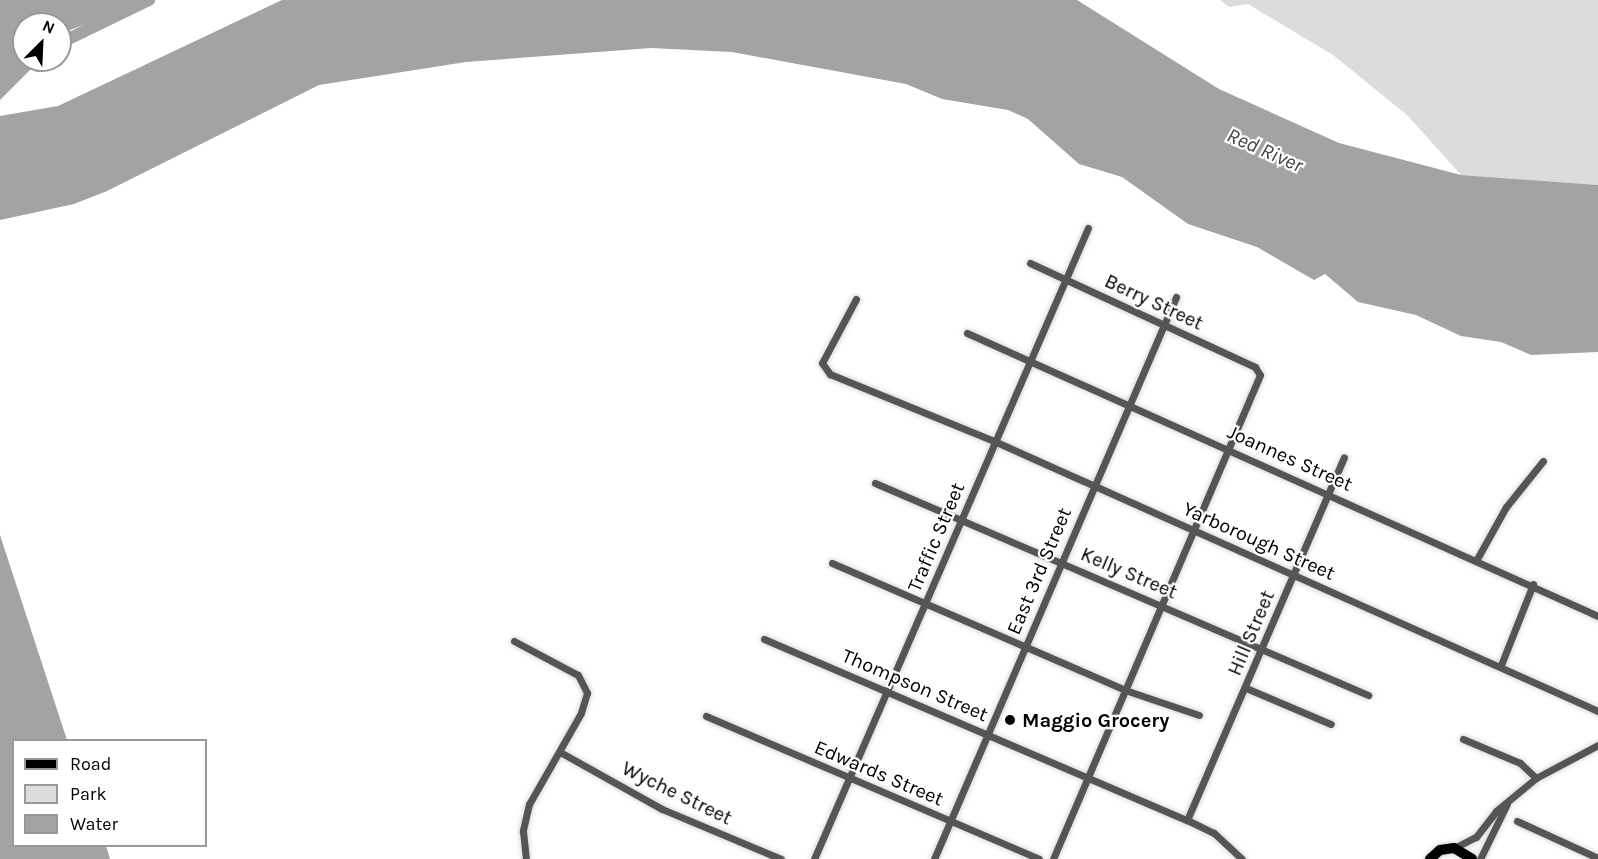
<!DOCTYPE html>
<html>
<head>
<meta charset="utf-8">
<style>
	body { margin:0 }
	#map { position:relative; width:1598px; height:859px; overflow:hidden; background:#fff; font-family:Karla,sans-serif }
	div>[style] { position:absolute }
	.green>* { inset:0; background:#dcdcdc }
	.water>* { inset:0; background:#a3a3a3 }
	.river>* { height:12px; margin:-6px; padding:0 6px; transform-origin:6px; border-radius:6px; background:#a3a3a3 }
	.roads { filter:drop-shadow(0 0 2px #dbdbdb) drop-shadow(0 0 2px #dbdbdb) }
	.street>* { height:7px; margin:-3.5px; padding:0 3.5px; transform-origin:3.5px; border-radius:3.5px; background:#555 }
	.primary>* { height:10px; margin:-5px; padding:0 5px; transform-origin:5px; border-radius:5px; background:#000 }
	.dots>* { width:16px; height:16px; translate:-50% -50%; box-sizing:border-box; border:3px solid #fff; border-radius:50% }
	span { translate:-50% -50%; white-space:nowrap; text-align:center; line-height:1.15; -webkit-text-stroke:4.5px #fff; paint-order:stroke }
	.street-label { font-size:20px; color:#000 }
	.poi-label { font-size:20px; color:#000; font-weight:700 }
	.left { translate:0 -50%; text-align:left }
	.water-label { font-size:21px; color:#444; font-style:italic }
	.legend { position:absolute; left:12px; top:739px; width:195px; height:108px; box-sizing:border-box; background:#fff; border:2px solid #999; margin:0; padding:8px 10px; list-style:none; font-size:18px; color:#000 }
	.legend li { display:flex; align-items:center; gap:12px; height:30px }
	.legend b { width:30px; border:2px solid #999 }
	.north { position:absolute; left:12px; top:12px; width:60px; height:60px; box-sizing:border-box; background:#fff; border:2px solid #999; border-radius:50%; rotate:24deg; font-size:16px; font-weight:700; line-height:24px; text-align:center; color:#000 }
	.north::after { content:''; display:block; margin:auto; width:21px; height:27px; background:#000; clip-path:polygon(50% 0,100% 100%,50% 72%,0 100%) }
</style>
</head>
<body>
<div id="map">
	<div class="green">
		<div style="clip-path:polygon(1220px 0,1598px 0,1598px 185px,1461px 175px,1407px 115px,1333px 55px,1248px 4px,1229px 7px)"></div>
	</div>
	<div class="water">
		<div style="clip-path:polygon(0 0,150px 0,70px 30px,60px 40px,60px 24px,24px 24px,24px 60px,40px 60px,0 100px)"></div>
		<div style="clip-path:polygon(282px 0,1077px 0,1219px 89px,1339px 143px,1461px 175px,1598px 185px,1598px 352px,1531px 355px,1501px 342px,1461px 336px,1416px 315px,1358px 302px,1325px 274px,1314px 280px,1257px 247px,1188px 224px,1122px 177px,1079px 164px,1028px 119px,1008px 110px,942px 99px,906px 84px,732px 52px,651px 48px,466px 62px,319px 85px,107px 191px,74px 204px,0 220px,0 116px,58px 106px)"></div>
		<div style="clip-path:polygon(0 535px,67px 740px,14px 740px,14px 846px,106px 846px,110px 859px,0 859px)"></div>
	</div>
	<div class="river">
		<div style="left:60px;top:43px;width:99px;rotate:-25.8deg"></div>
	</div>
	<div class="roads">
		<div class="street">
			<div style="left:1030px;top:263px;width:248px;rotate:24.8deg"></div>
			<div style="left:1255px;top:367px;width:9px;rotate:58deg"></div>
			<div style="left:1260px;top:375px;width:526px;rotate:113.16deg"></div>
			<div style="left:856px;top:299px;width:72px;rotate:118deg"></div>
			<div style="left:822px;top:363px;width:14px;rotate:54deg"></div>
			<div style="left:830px;top:374px;width:177px;rotate:22.2deg"></div>
			<div style="left:994px;top:441px;width:662px;rotate:24.09deg"></div>
			<div style="left:967px;top:333px;width:692px;rotate:24.16deg"></div>
			<div style="left:875px;top:483px;width:537px;rotate:23.27deg"></div>
			<div style="left:1477px;top:559px;width:60px;rotate:-60.9deg"></div>
			<div style="left:1506px;top:507px;width:59px;rotate:-51.2deg"></div>
			<div style="left:832px;top:563px;width:319px;rotate:23.4deg"></div>
			<div style="left:1125px;top:690px;width:78px;rotate:18.7deg"></div>
			<div style="left:764px;top:639px;width:460px;rotate:23.2deg"></div>
			<div style="left:1187px;top:820px;width:30px;rotate:26deg"></div>
			<div style="left:1214px;top:833px;width:38px;rotate:43deg"></div>
			<div style="left:514px;top:641px;width:72px;rotate:28deg"></div>
			<div style="left:578px;top:675px;width:20px;rotate:63deg"></div>
			<div style="left:587px;top:693px;width:21px;rotate:107deg"></div>
			<div style="left:581px;top:713px;width:105px;rotate:119.7deg"></div>
			<div style="left:529px;top:804px;width:28px;rotate:103deg"></div>
			<div style="left:523px;top:831px;width:28px;rotate:84deg"></div>
			<div style="left:1501px;top:665px;width:87px;rotate:-68.4deg"></div>
			<div style="left:1246px;top:688px;width:92px;rotate:23deg"></div>
			<div style="left:706px;top:716px;width:362px;rotate:23.2deg"></div>
			<div style="left:1463px;top:739px;width:62px;rotate:22.8deg"></div>
			<div style="left:1520px;top:763px;width:22px;rotate:43deg"></div>
			<div style="left:560px;top:752px;width:117px;rotate:29.2deg"></div>
			<div style="left:662px;top:809px;width:129px;rotate:22.8deg"></div>
			<div style="left:1187px;top:820px;width:395px;rotate:-66.6deg"></div>
			<div style="left:1517px;top:821px;width:89px;rotate:24.6deg"></div>
			<div style="left:1454px;top:848px;width:25px;rotate:-27deg"></div>
			<div style="left:1476px;top:837px;width:33px;rotate:-52deg"></div>
			<div style="left:1496px;top:811px;width:52px;rotate:-39.5deg"></div>
			<div style="left:1536px;top:778px;width:70px;rotate:-28deg"></div>
			<div style="left:814px;top:859px;width:688px;rotate:-66.53deg"></div>
			<div style="left:934px;top:859px;width:612px;rotate:-66.7deg"></div>
			<div style="left:1480px;top:859px;width:61px;rotate:-63.9deg"></div>
		</div>
		<div class="primary">
			<div style="left:1430px;top:859px;width:13px;rotate:-42deg"></div>
			<div style="left:1440px;top:850px;width:14px;rotate:-8deg"></div>
			<div style="left:1454px;top:848px;width:21px;rotate:31deg"></div>
		</div>
	</div>
	<div class="dots">
		<div style="left:1010px;top:720px;background:#000"></div>
	</div>
	<div class="street-label">
		<span style="left:1154px;top:302px;rotate:25deg">Berry Street</span>
		<span style="left:1290px;top:458px;rotate:24deg">Joannes Street</span>
		<span style="left:936px;top:537px;rotate:-67deg">Traffic Street</span>
		<span style="left:1259px;top:541px;rotate:24deg">Yarborough Street</span>
		<span style="left:1039px;top:571px;rotate:-67deg">East 3rd Street</span>
		<span style="left:1129px;top:573px;rotate:23deg">Kelly Street</span>
		<span style="left:1251px;top:633px;rotate:-67deg">Hill Street</span>
		<span style="left:915px;top:685px;rotate:23deg">Thompson Street</span>
		<span style="left:879px;top:773px;rotate:23deg">Edwards Street</span>
		<span style="left:677px;top:793px;rotate:26deg">Wyche Street</span>
	</div>
	<div class="poi-label">
		<span class="left" style="left:1022px;top:720px">Maggio Grocery</span>
	</div>
	<div class="water-label">
		<span style="left:1265px;top:150px;rotate:24deg">Red River</span>
	</div>
	<ul class="legend">
	<li><b style="height:8px;background:#000"></b>Road</li>
	<li><b style="height:16px;background:#dcdcdc"></b>Park</li>
	<li><b style="height:16px;background:#a3a3a3"></b>Water</li>
	</ul>
	<div class="north">N</div>
</div>
</body>
</html>
